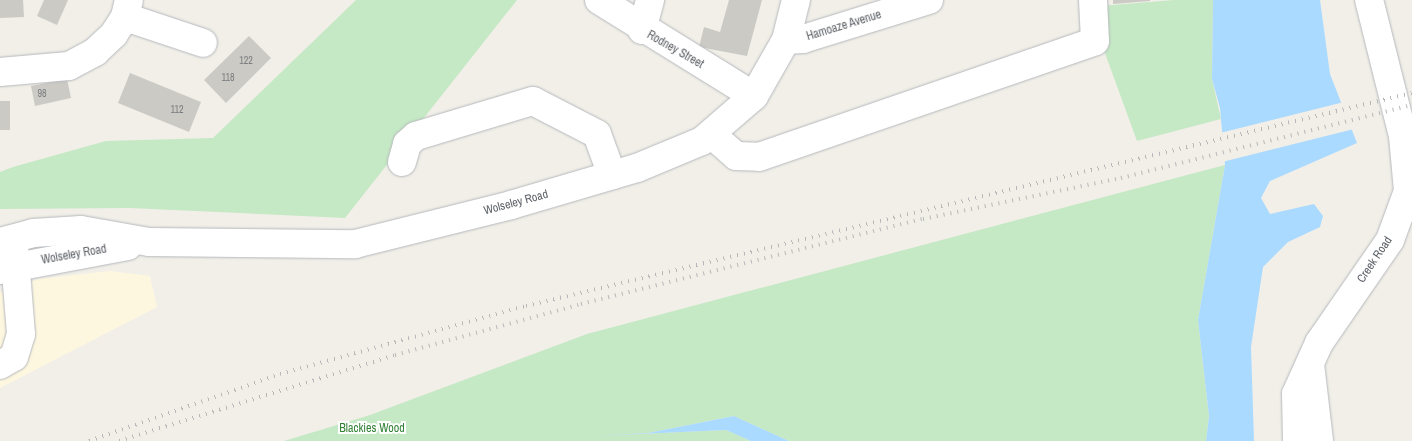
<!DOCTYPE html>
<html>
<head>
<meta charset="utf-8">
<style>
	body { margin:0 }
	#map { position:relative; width:1412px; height:441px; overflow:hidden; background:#f1efe8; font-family:"Archivo Narrow",sans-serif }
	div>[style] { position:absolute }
	.commercial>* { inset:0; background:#fef7e0 }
	.green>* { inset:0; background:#c5e8c5 }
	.water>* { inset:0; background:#aadaff }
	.pier>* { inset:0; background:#f1efe8 }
	.building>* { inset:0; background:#cccac5 }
	.roads { filter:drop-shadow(0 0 1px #b5b8bc) drop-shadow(0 0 1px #b5b8bc) }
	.minor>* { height:28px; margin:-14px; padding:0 14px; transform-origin:14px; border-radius:14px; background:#fff }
	.rail>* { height:4px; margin-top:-2px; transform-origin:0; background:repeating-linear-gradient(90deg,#b6b7b8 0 1px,transparent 0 7px) }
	span { translate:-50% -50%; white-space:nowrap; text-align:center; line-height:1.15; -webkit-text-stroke:4px #fff; paint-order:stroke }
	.number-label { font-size:10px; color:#7a7d7f }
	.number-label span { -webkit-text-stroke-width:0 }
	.street-label { font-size:12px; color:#5f6368 }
	.park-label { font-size:12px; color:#348238 }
</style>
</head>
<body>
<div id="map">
	<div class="commercial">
		<div style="clip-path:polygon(110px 271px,150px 276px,157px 307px,0 388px,0 292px,39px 279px)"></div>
	</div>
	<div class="green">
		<div style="clip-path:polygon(356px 0,517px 0,345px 218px,130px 208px,0 209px,0 172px,13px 167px,106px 141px,213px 138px)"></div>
		<div style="clip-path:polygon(1174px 0,1213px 0,1212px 79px,1221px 119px,1137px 141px,1102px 45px,1100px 6px)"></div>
		<div style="clip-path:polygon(1225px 165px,1198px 320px,1209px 416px,1206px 441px,789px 441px,734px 416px,648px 433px,595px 436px,726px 430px,751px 441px,284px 441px,370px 415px,587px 334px)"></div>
	</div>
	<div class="water">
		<div style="clip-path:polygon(1213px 0,1320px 0,1330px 74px,1357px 143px,1270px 181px,1261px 198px,1270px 214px,1314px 204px,1323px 216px,1320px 227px,1288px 242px,1263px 267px,1251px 347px,1254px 441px,1206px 441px,1209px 416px,1198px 320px,1225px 165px,1220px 108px,1212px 79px)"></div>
		<div style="clip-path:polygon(734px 416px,789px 441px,751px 441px,726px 430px,595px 436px,648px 433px)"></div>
	</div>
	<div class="pier">
		<div style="clip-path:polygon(1344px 102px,1354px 129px,1222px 162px,1220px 133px)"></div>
	</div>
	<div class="building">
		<div style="clip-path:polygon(0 0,23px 0,24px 17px,0 18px)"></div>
		<div style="clip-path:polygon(44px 0,68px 0,57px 25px,37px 16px)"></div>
		<div style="clip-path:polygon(729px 0,762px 0,747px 56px,699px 47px,704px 27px,720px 32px)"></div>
		<div style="clip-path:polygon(1113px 0,1150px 0,1150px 1px,1113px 4px)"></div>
		<div style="clip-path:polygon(249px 36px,271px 58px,226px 103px,204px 80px)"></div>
		<div style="clip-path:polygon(130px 73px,201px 102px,189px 132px,118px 103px)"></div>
		<div style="clip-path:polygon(67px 79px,71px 98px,35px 106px,31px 86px)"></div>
		<div style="clip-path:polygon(0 101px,10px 101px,10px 130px,0 130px)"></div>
	</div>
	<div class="roads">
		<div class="minor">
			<div style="left:599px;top:0;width:182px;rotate:31.8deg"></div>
			<div style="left:125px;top:17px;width:82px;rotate:18.4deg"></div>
			<div style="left:642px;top:30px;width:31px;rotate:-75deg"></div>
			<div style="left:786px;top:40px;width:17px;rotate:-3deg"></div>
			<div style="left:803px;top:39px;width:132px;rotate:-17.2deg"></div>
			<div style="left:0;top:72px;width:69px;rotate:-5deg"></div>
			<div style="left:69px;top:66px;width:30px;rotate:-28deg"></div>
			<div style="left:95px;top:52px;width:26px;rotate:-43deg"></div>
			<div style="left:114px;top:34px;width:20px;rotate:-57deg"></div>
			<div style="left:125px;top:17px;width:17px;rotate:-77deg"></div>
			<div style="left:712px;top:135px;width:32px;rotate:41deg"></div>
			<div style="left:736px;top:156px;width:23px;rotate:2deg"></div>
			<div style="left:759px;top:157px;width:355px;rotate:-19deg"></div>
			<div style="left:1095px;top:41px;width:41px;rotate:-92.8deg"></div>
			<div style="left:402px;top:162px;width:19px;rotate:-74deg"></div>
			<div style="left:407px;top:144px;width:12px;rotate:-42deg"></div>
			<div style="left:416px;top:136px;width:122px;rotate:-16.7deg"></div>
			<div style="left:533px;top:101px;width:72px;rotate:27.3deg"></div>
			<div style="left:597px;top:134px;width:44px;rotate:69.9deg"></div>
			<div style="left:0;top:242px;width:34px;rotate:-15deg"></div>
			<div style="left:33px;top:233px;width:48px;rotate:-3.6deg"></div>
			<div style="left:81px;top:230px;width:69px;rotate:10deg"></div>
			<div style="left:149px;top:242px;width:206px;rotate:0.6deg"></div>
			<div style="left:355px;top:244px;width:161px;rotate:-14deg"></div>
			<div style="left:511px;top:205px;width:131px;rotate:-16.4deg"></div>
			<div style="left:637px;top:168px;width:70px;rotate:-22.6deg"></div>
			<div style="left:702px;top:141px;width:69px;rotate:-40.9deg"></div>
			<div style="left:754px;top:96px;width:64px;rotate:-60.3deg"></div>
			<div style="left:786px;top:40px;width:41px;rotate:-76deg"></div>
			<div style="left:0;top:270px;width:130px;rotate:-10.6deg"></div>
			<div style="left:1310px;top:364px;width:78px;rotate:83.3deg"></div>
			<div style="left:0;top:365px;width:16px;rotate:-30deg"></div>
			<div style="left:14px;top:357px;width:24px;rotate:-73deg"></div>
			<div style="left:21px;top:334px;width:87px;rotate:-94.6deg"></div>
			<div style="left:1297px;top:441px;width:47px;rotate:-91.2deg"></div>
			<div style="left:1296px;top:394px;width:56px;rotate:-65.7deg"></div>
			<div style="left:1319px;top:343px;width:125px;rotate:-55.4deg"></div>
			<div style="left:1390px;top:240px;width:52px;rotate:-69.8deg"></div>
			<div style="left:1408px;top:191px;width:55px;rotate:-95.2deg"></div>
			<div style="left:1403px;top:136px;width:140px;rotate:-104deg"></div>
		</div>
	</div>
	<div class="rail">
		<div style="left:89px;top:441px;width:202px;rotate:-19.3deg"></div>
		<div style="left:280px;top:374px;width:255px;rotate:-15.5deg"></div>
		<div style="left:526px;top:306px;width:911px;rotate:-13.52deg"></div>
		<div style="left:119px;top:441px;width:289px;rotate:-17.3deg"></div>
		<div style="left:395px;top:355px;width:193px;rotate:-15.3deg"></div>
		<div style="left:581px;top:304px;width:352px;rotate:-14deg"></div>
		<div style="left:923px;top:219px;width:202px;rotate:-11.7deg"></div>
		<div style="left:1121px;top:178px;width:300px;rotate:-14.1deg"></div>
	</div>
	<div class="number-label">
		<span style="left:246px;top:61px">122</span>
		<span style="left:228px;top:78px">118</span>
		<span style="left:42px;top:94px">98</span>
		<span style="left:177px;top:110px">112</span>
	</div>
	<div class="street-label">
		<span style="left:844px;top:26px;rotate:-17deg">Hamoaze Avenue</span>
		<span style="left:675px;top:50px;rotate:30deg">Rodney Street</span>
		<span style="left:516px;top:203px;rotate:-15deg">Wolseley Road</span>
		<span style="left:74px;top:255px;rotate:-10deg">Wolseley Road</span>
		<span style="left:1375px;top:260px;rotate:-56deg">Creek Road</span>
	</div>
	<div class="park-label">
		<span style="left:372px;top:429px">Blackies Wood</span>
	</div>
</div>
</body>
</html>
